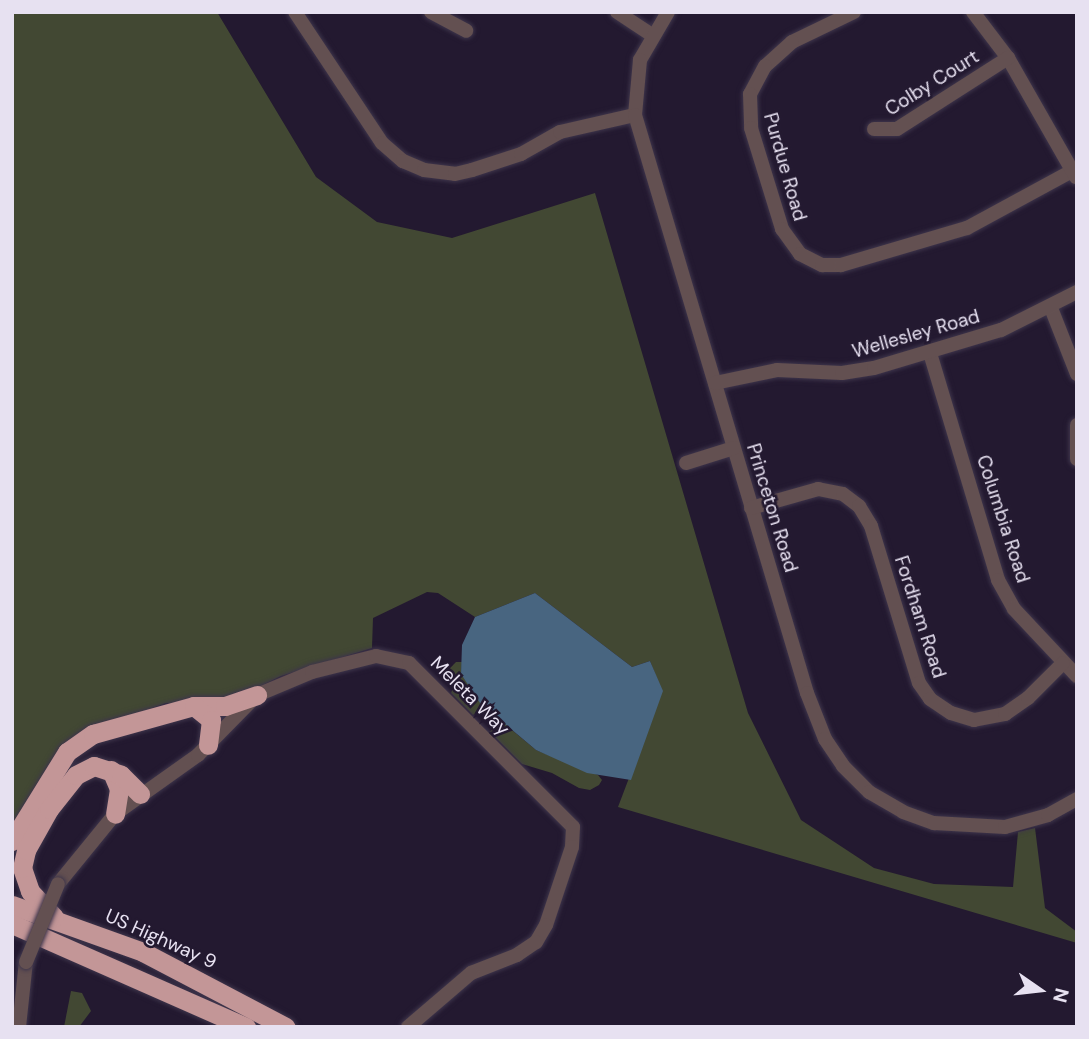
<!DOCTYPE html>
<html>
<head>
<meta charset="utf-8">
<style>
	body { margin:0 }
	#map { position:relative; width:1089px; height:1039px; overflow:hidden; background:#231930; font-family:"DM Sans",sans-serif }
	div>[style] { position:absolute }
	.green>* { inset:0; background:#424833 }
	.water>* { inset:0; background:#486580 }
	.roads { filter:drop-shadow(0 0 2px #3e354b) drop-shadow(0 0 2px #3e354b) }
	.minor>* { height:14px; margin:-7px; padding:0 7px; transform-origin:7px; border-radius:7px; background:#635051 }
	.highway>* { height:19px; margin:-9.5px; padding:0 9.5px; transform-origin:9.5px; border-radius:9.5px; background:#c39697 }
	.bridges { filter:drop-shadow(0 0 2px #3e354b) drop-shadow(0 0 2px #3e354b) }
	.minor-bridge>* { height:14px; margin:-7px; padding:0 7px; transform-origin:7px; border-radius:7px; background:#635051 }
	span { translate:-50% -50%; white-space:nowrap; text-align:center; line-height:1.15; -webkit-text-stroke:5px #231930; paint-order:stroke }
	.street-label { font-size:19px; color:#e7e1f1 }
	.frame { position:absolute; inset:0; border:14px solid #e7e1f1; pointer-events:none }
	.north { position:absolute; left:1005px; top:955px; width:70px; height:70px; -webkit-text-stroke:5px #231930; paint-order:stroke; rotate:104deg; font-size:19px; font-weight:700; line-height:28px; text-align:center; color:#e7e1f1 }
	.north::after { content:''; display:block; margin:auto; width:24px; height:32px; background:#e7e1f1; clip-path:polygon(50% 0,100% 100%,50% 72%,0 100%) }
</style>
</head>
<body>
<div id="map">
	<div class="green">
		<div style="clip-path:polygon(12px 12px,217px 12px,316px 177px,377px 222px,452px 238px,595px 193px,748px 713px,801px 820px,874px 868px,934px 884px,1013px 887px,1018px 832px,1035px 828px,1045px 908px,1077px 932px,1077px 943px,618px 807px,662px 691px,650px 661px,632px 667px,535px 593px,475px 617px,438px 593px,427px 592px,373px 618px,372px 648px,281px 676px,224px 704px,166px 703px,75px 736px,12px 832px)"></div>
		<div style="clip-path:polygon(456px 662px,462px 662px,461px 674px,483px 705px,473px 715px,451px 693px,456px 680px,450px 668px)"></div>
		<div style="clip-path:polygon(500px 720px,536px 750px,598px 775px,602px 780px,599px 785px,590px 790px,579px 788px,552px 773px,522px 764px,490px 732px)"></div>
		<div style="clip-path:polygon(71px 991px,82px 993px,91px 1011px,79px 1027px,64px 1027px)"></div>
	</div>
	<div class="water">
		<div style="clip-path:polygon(535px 593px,632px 667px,650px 661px,663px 691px,631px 780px,587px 773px,536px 750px,480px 703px,461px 674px,462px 645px,475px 617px)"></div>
	</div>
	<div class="roads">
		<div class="minor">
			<div style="left:295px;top:12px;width:157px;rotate:56.4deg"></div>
			<div style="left:382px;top:143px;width:28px;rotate:41deg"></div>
			<div style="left:403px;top:161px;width:23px;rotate:23deg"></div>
			<div style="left:424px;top:170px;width:31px;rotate:7deg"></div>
			<div style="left:455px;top:174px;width:17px;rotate:-13deg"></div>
			<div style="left:472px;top:170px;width:52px;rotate:-18.1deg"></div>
			<div style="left:521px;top:154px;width:45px;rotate:-29.4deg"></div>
			<div style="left:560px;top:132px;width:77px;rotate:-12.8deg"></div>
			<div style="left:431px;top:12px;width:40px;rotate:28deg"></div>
			<div style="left:617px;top:12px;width:42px;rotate:33.3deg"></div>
			<div style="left:668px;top:12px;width:56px;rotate:120.3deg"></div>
			<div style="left:640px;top:60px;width:55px;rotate:95.2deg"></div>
			<div style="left:635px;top:115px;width:603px;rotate:73.43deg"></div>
			<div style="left:807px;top:693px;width:49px;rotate:68.6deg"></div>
			<div style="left:825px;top:739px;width:32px;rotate:56deg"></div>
			<div style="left:843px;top:766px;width:37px;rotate:45deg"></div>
			<div style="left:869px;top:792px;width:39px;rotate:30deg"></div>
			<div style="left:903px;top:812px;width:33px;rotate:20deg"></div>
			<div style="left:934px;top:823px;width:71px;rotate:3.2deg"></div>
			<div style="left:1005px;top:827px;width:45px;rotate:-15.6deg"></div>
			<div style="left:1048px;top:815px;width:33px;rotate:-29deg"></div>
			<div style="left:854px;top:12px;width:69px;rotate:154.2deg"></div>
			<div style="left:792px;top:42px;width:36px;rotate:138deg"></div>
			<div style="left:765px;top:66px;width:32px;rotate:118deg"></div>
			<div style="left:750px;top:94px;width:34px;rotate:88deg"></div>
			<div style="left:751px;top:128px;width:106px;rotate:72.9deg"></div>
			<div style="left:782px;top:229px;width:31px;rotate:54deg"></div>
			<div style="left:800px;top:254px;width:25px;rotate:27deg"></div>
			<div style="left:822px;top:265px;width:19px"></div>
			<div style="left:841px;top:265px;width:131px;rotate:-16.4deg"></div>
			<div style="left:967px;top:228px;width:119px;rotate:-28.5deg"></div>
			<div style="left:973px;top:12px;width:58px;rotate:52.7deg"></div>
			<div style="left:1008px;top:58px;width:137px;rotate:60.3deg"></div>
			<div style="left:874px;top:129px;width:23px"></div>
			<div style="left:897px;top:129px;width:132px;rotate:-32.6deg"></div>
			<div style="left:1051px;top:308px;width:71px;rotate:68.5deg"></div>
			<div style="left:930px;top:353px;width:237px;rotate:73.3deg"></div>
			<div style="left:998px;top:580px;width:33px;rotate:61deg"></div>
			<div style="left:1014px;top:609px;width:92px;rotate:46.8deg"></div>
			<div style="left:715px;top:383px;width:63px;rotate:-11.8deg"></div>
			<div style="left:777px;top:370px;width:65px;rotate:2.6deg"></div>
			<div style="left:842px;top:373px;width:32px;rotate:-9deg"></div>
			<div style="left:874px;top:368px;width:133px;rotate:-16.7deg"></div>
			<div style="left:1001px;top:330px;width:85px;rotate:-26.6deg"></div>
			<div style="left:1077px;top:425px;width:34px;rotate:90deg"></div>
			<div style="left:686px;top:463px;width:50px;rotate:-17.4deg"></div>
			<div style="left:751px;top:508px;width:70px;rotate:-15.8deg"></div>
			<div style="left:818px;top:489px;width:25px;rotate:11deg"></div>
			<div style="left:843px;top:494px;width:20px;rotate:37deg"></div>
			<div style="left:859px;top:506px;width:23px;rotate:59deg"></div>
			<div style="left:871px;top:526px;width:164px;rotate:73deg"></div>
			<div style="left:919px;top:683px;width:19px;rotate:55deg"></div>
			<div style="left:930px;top:699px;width:25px;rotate:34deg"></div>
			<div style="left:951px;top:713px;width:24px;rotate:17deg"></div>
			<div style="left:974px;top:720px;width:32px;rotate:-11deg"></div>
			<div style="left:1005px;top:714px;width:28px;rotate:-35deg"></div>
			<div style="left:1028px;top:698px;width:49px;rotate:-45deg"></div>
			<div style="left:58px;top:884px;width:90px;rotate:-50.8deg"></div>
			<div style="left:115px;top:814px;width:102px;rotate:-35.4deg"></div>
			<div style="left:198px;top:755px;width:84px;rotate:-45.5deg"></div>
			<div style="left:257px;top:695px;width:60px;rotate:-22.7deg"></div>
			<div style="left:312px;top:672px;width:66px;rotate:-14deg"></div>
			<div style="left:376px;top:656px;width:34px;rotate:12deg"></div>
			<div style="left:409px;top:663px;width:232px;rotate:45deg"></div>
			<div style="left:573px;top:827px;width:20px;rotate:93deg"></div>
			<div style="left:572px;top:847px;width:82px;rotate:108.4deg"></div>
			<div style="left:546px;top:925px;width:20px;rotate:120deg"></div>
			<div style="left:536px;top:942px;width:23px;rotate:146deg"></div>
			<div style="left:517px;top:955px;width:49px;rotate:158.6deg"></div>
			<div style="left:471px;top:973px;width:83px;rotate:139.4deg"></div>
			<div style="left:19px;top:1027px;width:65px;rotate:-83.9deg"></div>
		</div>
		<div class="highway">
			<div style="left:194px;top:706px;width:31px"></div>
			<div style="left:225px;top:706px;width:34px;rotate:-19deg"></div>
			<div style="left:111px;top:770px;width:21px;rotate:67deg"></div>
			<div style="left:119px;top:789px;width:25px;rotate:99deg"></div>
			<div style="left:12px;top:841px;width:105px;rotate:-58.3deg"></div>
			<div style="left:67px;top:752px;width:32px;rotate:-35deg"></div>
			<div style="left:93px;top:734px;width:105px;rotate:-15.5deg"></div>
			<div style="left:194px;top:706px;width:22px;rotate:39deg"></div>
			<div style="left:211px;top:720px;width:25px;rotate:97deg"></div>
			<div style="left:12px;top:905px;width:139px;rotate:19.7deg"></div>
			<div style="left:143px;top:952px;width:161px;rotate:27.7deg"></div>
			<div style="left:54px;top:917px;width:35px;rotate:-133deg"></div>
			<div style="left:30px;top:891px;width:24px;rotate:-109deg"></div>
			<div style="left:22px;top:868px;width:18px;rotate:-77deg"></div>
			<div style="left:26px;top:850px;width:47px;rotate:-60.7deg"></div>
			<div style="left:49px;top:809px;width:43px;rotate:-51.5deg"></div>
			<div style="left:76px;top:775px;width:20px;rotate:-27deg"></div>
			<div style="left:94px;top:766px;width:28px;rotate:18deg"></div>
			<div style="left:121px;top:775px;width:27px;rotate:45deg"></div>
			<div style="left:12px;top:924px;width:256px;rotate:23.8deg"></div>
		</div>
	</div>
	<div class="bridges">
		<div class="minor-bridge">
			<div style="left:26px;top:962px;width:84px;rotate:-67.7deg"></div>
		</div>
	</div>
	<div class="street-label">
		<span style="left:932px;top:83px;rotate:-32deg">Colby Court</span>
		<span style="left:785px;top:167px;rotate:74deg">Purdue Road</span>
		<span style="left:916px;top:334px;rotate:-16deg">Wellesley Road</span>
		<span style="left:772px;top:508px;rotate:73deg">Princeton Road</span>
		<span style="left:1003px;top:519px;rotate:72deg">Columbia Road</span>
		<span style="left:920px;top:617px;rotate:72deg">Fordham Road</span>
		<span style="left:470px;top:696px;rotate:45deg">Meleta Way</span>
		<span style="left:161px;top:939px;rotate:24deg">US Highway 9</span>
	</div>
	<div class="frame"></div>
	<div class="north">N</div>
</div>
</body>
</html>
